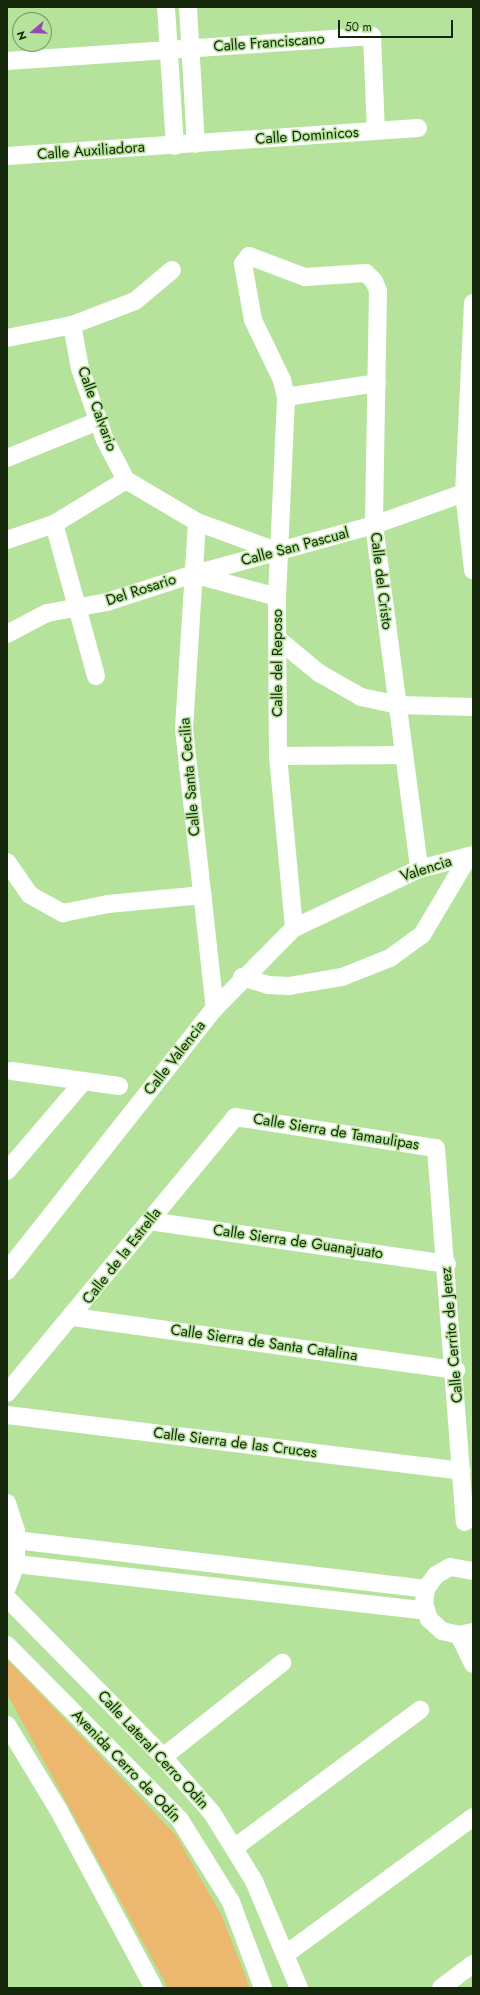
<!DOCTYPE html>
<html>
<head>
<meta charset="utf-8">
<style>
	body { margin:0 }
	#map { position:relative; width:480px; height:1995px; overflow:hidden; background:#b5e39b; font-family:Jost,sans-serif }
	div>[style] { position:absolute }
	.green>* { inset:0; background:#ecb86f }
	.minor>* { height:18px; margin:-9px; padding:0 9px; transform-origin:9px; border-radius:9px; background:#fff }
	span { translate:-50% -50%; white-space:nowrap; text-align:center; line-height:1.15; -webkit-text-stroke:3px #b5e39b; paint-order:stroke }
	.street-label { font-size:15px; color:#15270a }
	.frame { position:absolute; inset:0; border:8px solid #15270a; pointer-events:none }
	.north { position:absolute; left:12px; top:12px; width:40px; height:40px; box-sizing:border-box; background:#b5e39b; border:1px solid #759861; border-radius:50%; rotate:251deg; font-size:11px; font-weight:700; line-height:16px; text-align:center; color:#15270a }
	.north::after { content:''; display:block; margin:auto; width:14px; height:18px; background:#9748b8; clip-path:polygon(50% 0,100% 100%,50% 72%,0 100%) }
	.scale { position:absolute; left:338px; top:20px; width:115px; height:18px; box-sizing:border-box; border:2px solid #15270a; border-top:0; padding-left:5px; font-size:12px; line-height:14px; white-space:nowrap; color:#15270a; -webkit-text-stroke:3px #b5e39b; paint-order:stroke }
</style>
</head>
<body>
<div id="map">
	<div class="green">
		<div style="clip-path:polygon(7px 1659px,176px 1835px,222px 1916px,250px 1988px,168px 1988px,7px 1694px)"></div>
	</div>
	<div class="minor">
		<div style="left:166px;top:7px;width:139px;rotate:86.3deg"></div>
		<div style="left:188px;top:7px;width:137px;rotate:86.7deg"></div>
		<div style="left:7px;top:61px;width:366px;rotate:-3.9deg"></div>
		<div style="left:372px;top:36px;width:94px;rotate:87.6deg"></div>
		<div style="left:7px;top:156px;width:412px;rotate:-3.9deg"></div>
		<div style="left:172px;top:270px;width:48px;rotate:140deg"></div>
		<div style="left:135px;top:301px;width:67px;rotate:159.1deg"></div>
		<div style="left:72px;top:325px;width:44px;rotate:79.5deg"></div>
		<div style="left:80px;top:368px;width:76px;rotate:70.9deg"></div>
		<div style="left:105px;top:440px;width:45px;rotate:62.3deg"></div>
		<div style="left:126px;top:480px;width:82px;rotate:30.6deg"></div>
		<div style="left:197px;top:522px;width:87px;rotate:20.1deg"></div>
		<div style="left:473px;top:303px;width:190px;rotate:92.7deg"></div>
		<div style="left:464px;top:493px;width:78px;rotate:83.3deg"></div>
		<div style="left:7px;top:338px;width:66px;rotate:-11.3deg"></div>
		<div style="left:286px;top:397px;width:92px;rotate:-8.7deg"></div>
		<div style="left:7px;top:458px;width:98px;rotate:-22.1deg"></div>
		<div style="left:197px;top:522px;width:207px;rotate:93.6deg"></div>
		<div style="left:184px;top:729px;width:281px;rotate:83.7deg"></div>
		<div style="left:7px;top:540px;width:50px;rotate:-18.8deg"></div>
		<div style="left:195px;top:574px;width:186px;rotate:-15.3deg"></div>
		<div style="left:374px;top:525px;width:96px;rotate:-19.6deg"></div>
		<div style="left:7px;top:634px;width:45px;rotate:-27.7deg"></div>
		<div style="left:47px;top:613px;width:61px;rotate:-10.4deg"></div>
		<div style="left:107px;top:602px;width:90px;rotate:-18deg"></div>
		<div style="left:193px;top:574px;width:87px;rotate:15.3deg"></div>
		<div style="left:279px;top:640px;width:52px;rotate:39.5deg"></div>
		<div style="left:319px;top:673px;width:48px;rotate:29.7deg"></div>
		<div style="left:361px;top:697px;width:38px;rotate:12deg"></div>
		<div style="left:398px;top:705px;width:75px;rotate:1.5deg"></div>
		<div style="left:96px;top:676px;width:158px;rotate:-105.4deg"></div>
		<div style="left:54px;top:524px;width:84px;rotate:-31.4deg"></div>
		<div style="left:278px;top:756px;width:126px;rotate:-0.5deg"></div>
		<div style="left:7px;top:862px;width:40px;rotate:55.1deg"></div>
		<div style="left:30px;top:895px;width:38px;rotate:29deg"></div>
		<div style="left:63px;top:913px;width:46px;rotate:-11.3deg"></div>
		<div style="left:108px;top:904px;width:95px;rotate:-5.4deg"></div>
		<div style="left:294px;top:928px;width:173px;rotate:-95.3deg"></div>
		<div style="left:278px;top:756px;width:159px;rotate:-90.4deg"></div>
		<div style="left:277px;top:597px;width:200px;rotate:-87.4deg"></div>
		<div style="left:286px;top:397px;width:17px;rotate:-103deg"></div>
		<div style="left:282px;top:380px;width:67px;rotate:-115.8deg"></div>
		<div style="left:253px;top:320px;width:57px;rotate:-100.1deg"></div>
		<div style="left:243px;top:264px;width:10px;rotate:-53deg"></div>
		<div style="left:249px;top:256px;width:60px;rotate:20.6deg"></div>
		<div style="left:305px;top:277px;width:61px;rotate:-3.8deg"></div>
		<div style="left:366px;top:273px;width:11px;rotate:45deg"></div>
		<div style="left:374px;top:281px;width:11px;rotate:68deg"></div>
		<div style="left:378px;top:291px;width:234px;rotate:91deg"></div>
		<div style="left:374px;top:525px;width:347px;rotate:82.5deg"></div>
		<div style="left:242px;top:977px;width:28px;rotate:17deg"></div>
		<div style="left:269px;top:985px;width:20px;rotate:3deg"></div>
		<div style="left:289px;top:986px;width:54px;rotate:-9.6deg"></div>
		<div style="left:342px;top:977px;width:52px;rotate:-21.6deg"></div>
		<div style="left:390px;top:958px;width:39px;rotate:-36deg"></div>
		<div style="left:422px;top:935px;width:92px;rotate:-59.3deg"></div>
		<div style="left:12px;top:1071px;width:108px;rotate:8deg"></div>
		<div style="left:7px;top:1171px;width:118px;rotate:-49.5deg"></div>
		<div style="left:149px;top:1221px;width:301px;rotate:8.2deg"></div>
		<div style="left:7px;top:1271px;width:335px;rotate:-51.7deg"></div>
		<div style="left:215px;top:1008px;width:112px;rotate:-45.4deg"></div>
		<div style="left:294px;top:928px;width:138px;rotate:-25.3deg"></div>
		<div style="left:419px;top:869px;width:56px;rotate:-14.5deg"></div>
		<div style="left:73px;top:1317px;width:387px;rotate:7.9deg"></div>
		<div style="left:7px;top:1393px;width:358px;rotate:-50.4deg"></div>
		<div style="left:235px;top:1117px;width:203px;rotate:8.8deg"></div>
		<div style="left:436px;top:1148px;width:375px;rotate:85.6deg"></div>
		<div style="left:7px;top:1415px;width:458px;rotate:7deg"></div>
		<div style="left:7px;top:1503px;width:29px;rotate:72deg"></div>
		<div style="left:16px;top:1531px;width:33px;rotate:90deg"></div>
		<div style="left:16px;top:1564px;width:26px;rotate:111deg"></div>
		<div style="left:16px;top:1540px;width:413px;rotate:6.8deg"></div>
		<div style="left:16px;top:1564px;width:413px;rotate:6.5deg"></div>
		<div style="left:473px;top:1571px;width:23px;rotate:-170deg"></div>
		<div style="left:450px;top:1567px;width:16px;rotate:150deg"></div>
		<div style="left:436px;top:1575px;width:17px;rotate:126deg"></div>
		<div style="left:426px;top:1589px;width:14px;rotate:98deg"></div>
		<div style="left:424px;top:1603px;width:17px;rotate:73deg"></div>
		<div style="left:429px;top:1619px;width:18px;rotate:43deg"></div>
		<div style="left:442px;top:1631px;width:17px;rotate:13deg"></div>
		<div style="left:459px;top:1635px;width:14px;rotate:-12deg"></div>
		<div style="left:7px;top:1598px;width:223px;rotate:45.5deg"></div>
		<div style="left:163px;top:1757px;width:74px;rotate:48.8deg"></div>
		<div style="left:212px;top:1813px;width:80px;rotate:58.3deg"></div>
		<div style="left:254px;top:1881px;width:116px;rotate:67.2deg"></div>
		<div style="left:459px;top:1635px;width:32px;rotate:64deg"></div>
		<div style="left:7px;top:1645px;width:246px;rotate:45.3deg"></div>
		<div style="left:180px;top:1820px;width:97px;rotate:58.1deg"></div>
		<div style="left:231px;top:1902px;width:92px;rotate:69.6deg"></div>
		<div style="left:7px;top:1725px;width:100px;rotate:58.8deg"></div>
		<div style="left:59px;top:1811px;width:201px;rotate:61.8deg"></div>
		<div style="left:163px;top:1757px;width:152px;rotate:-38.3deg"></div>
		<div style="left:234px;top:1848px;width:232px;rotate:-36.6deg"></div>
		<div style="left:286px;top:1954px;width:232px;rotate:-36.2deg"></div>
		<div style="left:441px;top:1988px;width:40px;rotate:-37deg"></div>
	</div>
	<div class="street-label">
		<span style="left:269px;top:43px;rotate:-4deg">Calle Franciscano</span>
		<span style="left:307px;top:136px;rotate:-4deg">Calle Dominicos</span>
		<span style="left:91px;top:151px;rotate:-4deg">Calle Auxiliadora</span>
		<span style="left:97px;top:409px;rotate:70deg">Calle Calvario</span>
		<span style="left:295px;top:547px;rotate:-15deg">Calle San Pascual</span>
		<span style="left:381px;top:581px;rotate:83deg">Calle del Cristo</span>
		<span style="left:141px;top:590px;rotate:-18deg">Del Rosario</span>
		<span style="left:278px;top:663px;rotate:-90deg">Calle del Reposo</span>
		<span style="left:190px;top:777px;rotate:-95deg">Calle Santa Cecilia</span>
		<span style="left:426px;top:869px;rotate:-18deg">Valencia</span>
		<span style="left:175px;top:1058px;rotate:-52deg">Calle Valencia</span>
		<span style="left:336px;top:1132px;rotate:9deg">Calle Sierra de Tamaulipas</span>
		<span style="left:298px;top:1242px;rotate:8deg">Calle Sierra de Guanajuato</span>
		<span style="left:122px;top:1256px;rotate:-52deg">Calle de la Estrella</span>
		<span style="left:452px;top:1335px;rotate:-95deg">Calle Cerrito de Jerez</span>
		<span style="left:264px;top:1343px;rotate:8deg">Calle Sierra de Santa Catalina</span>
		<span style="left:235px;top:1443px;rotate:7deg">Calle Sierra de las Cruces</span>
		<span style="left:153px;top:1750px;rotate:47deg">Calle Lateral Cerro Odin</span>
		<span style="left:126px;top:1766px;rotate:46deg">Avenida Cerro de Odín</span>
	</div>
	<div class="frame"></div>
	<div class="north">N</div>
	<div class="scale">50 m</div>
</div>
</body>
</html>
